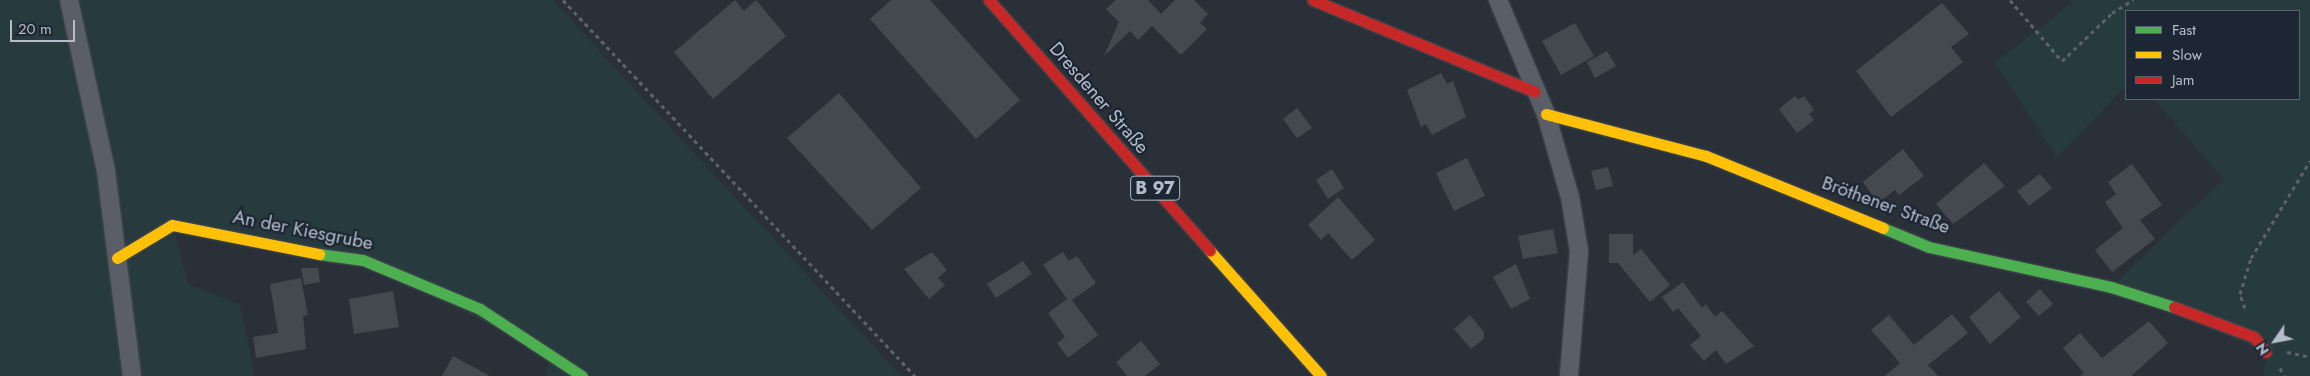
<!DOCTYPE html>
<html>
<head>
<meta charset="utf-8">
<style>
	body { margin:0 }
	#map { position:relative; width:2310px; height:376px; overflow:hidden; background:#2a3038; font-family:Jost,sans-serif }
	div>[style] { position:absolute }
	.green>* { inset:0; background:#273a3e }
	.building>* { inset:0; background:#444950 }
	.path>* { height:3px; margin-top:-1.5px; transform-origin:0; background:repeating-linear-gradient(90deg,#5d636a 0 4px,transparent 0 8px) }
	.roads { filter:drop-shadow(0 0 1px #484c53) drop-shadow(0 0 1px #484c53) }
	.street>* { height:18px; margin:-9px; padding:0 9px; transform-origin:9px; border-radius:9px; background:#5a5e66 }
	.fast>* { height:11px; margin:-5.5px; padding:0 5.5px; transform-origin:5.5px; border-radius:5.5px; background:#4caf50 }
	.slow>* { height:11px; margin:-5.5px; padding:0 5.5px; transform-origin:5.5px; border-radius:5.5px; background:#ffc107 }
	.jam>* { height:11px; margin:-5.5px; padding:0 5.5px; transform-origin:5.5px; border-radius:5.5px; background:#c62828 }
	span { translate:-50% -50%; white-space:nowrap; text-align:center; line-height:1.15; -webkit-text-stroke:4.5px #1d2633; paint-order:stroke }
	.shield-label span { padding:1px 4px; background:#1d2633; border:1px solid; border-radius:4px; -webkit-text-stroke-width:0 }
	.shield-label { font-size:18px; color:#b4bcc9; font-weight:700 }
	.street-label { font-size:19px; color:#b4bcc9 }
	.legend { position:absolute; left:2125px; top:10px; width:175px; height:90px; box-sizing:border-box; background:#1d2633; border:1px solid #59626f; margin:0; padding:6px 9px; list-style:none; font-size:15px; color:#b4bcc9 }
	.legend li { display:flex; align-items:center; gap:10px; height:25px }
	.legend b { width:25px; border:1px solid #59626f }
	.north { position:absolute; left:2250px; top:316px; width:50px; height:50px; -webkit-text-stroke:4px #1d2633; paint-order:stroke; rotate:237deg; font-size:14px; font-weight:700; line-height:20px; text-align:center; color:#b4bcc9 }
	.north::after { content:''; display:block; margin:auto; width:18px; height:22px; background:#b4bcc9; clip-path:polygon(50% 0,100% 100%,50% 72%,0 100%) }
	.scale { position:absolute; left:10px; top:20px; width:65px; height:22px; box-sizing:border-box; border:2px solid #b4bcc9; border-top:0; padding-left:6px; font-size:15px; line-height:18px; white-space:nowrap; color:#b4bcc9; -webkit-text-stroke:4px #1d2633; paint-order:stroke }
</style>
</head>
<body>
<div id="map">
	<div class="green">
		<div style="clip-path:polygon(0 0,552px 0,901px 376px,544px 376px,553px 356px,363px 260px,173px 226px,188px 284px,240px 305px,255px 376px,0 376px)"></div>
		<div style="clip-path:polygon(2070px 0,2310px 0,2310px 376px,2263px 376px,2267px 352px,2111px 287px,2224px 179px,2154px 99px,2299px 99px,2299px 11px,2126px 11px,2126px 86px,2057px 157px,1995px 63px,2072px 3px)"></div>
	</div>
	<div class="building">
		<div style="clip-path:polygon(735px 0,744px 11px,756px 0,786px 36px,713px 99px,674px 52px)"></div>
		<div style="clip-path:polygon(891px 0,930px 0,1020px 100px,976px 139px,870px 19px)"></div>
		<div style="clip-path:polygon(1116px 0,1148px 0,1161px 14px,1175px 0,1194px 0,1208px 14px,1200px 23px,1207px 29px,1181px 55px,1152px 26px,1138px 40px,1130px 31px,1104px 56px,1119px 22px,1106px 9px)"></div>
		<div style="clip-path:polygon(1942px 3px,1969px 34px,1951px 47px,1963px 62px,1891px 117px,1856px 71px)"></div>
		<div style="clip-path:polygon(1575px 23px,1594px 56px,1561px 75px,1542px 41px)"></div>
		<div style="clip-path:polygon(1607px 51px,1616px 66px,1595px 78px,1587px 62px)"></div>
		<div style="clip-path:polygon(1441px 73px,1447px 84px,1453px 81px,1466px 117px,1432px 135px,1426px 124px,1421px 127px,1407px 90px)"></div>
		<div style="clip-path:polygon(839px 93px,921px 188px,872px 230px,787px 138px)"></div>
		<div style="clip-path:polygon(1795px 96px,1798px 100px,1804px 96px,1814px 110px,1809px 114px,1814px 120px,1797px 133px,1779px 109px)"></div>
		<div style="clip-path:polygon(1297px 108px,1312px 128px,1297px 138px,1283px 119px)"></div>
		<div style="clip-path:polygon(1903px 149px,1924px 176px,1899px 195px,1895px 190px,1878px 203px,1863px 182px)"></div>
		<div style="clip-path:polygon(1467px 158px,1485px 196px,1454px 211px,1436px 173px)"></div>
		<div style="clip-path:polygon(1984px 163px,2005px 186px,1953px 224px,1936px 204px)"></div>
		<div style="clip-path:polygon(2132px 164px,2162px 205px,2140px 220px,2155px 239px,2112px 272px,2095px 250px,2123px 228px,2105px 202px,2116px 194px,2108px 182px)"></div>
		<div style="clip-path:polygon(1608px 167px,1613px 186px,1596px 190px,1591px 171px)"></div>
		<div style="clip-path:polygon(1332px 169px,1344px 188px,1328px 199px,1316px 180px)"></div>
		<div style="clip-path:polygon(2040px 174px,2052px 188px,2029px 206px,2017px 191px)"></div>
		<div style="clip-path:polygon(1338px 197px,1375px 240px,1352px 260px,1328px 233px,1321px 240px,1308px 225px)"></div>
		<div style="clip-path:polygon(1553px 229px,1558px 253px,1523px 259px,1518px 236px)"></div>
		<div style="clip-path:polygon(1609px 234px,1633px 234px,1633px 255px,1641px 249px,1670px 285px,1650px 302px,1618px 263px,1609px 263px)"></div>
		<div style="clip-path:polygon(932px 252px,947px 270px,938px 278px,945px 285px,929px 299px,904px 269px)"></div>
		<div style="clip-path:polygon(1063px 252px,1069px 261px,1077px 256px,1096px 283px,1072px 300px,1098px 335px,1068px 358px,1057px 343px,1065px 337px,1048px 313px,1067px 299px,1043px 265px)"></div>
		<div style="clip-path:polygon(1023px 261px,1032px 274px,996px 298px,987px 284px)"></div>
		<div style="clip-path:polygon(1516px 264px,1530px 299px,1511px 309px,1493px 277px)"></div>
		<div style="clip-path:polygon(301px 268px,318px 268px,320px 282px,304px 285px)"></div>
		<div style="clip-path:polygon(301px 278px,308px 315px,303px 316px,306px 349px,256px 358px,253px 337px,278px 333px,270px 284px)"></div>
		<div style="clip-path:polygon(1683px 282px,1702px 308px,1706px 304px,1715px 317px,1722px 311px,1754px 346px,1726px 364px,1716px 350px,1704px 361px,1690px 345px,1701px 336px,1678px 308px,1673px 312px,1662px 297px)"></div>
		<div style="clip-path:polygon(2040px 289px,2053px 304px,2039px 316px,2026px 302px)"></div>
		<div style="clip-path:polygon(393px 291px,399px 327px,354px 334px,349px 299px)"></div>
		<div style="clip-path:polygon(1999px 291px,2021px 317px,1990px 344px,1969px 317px)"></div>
		<div style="clip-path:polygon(1952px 314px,1968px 333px,1928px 365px,1938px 376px,1885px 376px,1900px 363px,1871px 330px,1889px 315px,1914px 345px)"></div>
		<div style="clip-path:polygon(1470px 315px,1484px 332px,1484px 339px,1471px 349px,1454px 329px)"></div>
		<div style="clip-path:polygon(2149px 321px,2168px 343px,2131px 376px,2080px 376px,2084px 373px,2063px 348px,2080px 333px,2102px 358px)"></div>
		<div style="clip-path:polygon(1141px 341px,1160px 364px,1145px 376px,1127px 376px,1116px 362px)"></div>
		<div style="clip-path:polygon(453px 356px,490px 376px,442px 376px)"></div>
	</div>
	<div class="path">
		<div style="left:563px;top:0;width:515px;rotate:46.89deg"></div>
		<div style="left:2010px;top:0;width:80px;rotate:49.6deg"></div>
		<div style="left:2062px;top:61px;width:69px;rotate:-43.8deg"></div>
		<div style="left:2112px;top:13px;width:25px;rotate:-32deg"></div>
		<div style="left:2245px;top:308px;width:15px;rotate:-110deg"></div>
		<div style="left:2240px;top:294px;width:38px;rotate:-73deg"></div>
		<div style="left:2251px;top:258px;width:114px;rotate:-58.7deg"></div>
		<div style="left:2287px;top:352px;width:24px;rotate:12deg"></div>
		<div style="left:2280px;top:368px;width:9px;rotate:63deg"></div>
	</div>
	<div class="roads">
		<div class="street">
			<div style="left:69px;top:0;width:175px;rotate:77.8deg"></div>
			<div style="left:106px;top:171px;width:207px;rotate:82.8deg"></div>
			<div style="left:1498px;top:0;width:124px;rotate:67.2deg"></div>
			<div style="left:1546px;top:114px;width:86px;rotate:73.9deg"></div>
			<div style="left:1570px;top:197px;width:55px;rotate:80.5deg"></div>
			<div style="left:1579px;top:251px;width:125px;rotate:94.6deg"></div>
		</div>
		<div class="fast">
			<div style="left:1883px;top:228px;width:50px;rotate:22.4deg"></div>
			<div style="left:1929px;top:247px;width:186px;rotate:12.4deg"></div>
			<div style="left:2111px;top:287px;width:66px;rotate:17.6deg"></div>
			<div style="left:319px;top:254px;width:44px;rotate:7.8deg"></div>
			<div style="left:363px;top:260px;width:127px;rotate:22.7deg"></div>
			<div style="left:480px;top:309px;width:122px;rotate:33.3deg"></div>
		</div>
		<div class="slow">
			<div style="left:1546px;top:114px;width:165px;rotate:14.7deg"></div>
			<div style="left:1706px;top:156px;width:191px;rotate:22.1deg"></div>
			<div style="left:1210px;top:251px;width:167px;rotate:48.4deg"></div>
			<div style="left:117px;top:258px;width:64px;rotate:-31deg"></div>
			<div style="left:172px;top:225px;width:150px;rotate:11.2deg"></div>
		</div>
		<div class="jam">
			<div style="left:989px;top:0;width:334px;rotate:48.6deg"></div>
			<div style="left:1313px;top:0;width:240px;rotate:22.5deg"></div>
			<div style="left:2174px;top:307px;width:85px;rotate:20.6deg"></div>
			<div style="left:2254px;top:337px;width:19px;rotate:51deg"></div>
		</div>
	</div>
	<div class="shield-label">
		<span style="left:1155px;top:188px">B 97</span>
	</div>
	<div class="street-label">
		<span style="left:1099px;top:98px;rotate:49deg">Dresdener Straße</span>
		<span style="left:1886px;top:205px;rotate:20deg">Bröthener Straße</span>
		<span style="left:303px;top:230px;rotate:11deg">An der Kiesgrube</span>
	</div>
	<ul class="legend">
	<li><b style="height:6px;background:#4caf50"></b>Fast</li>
	<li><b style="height:6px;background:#ffc107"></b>Slow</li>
	<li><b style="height:6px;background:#c62828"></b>Jam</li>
	</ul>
	<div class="north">N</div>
	<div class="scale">20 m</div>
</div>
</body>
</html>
